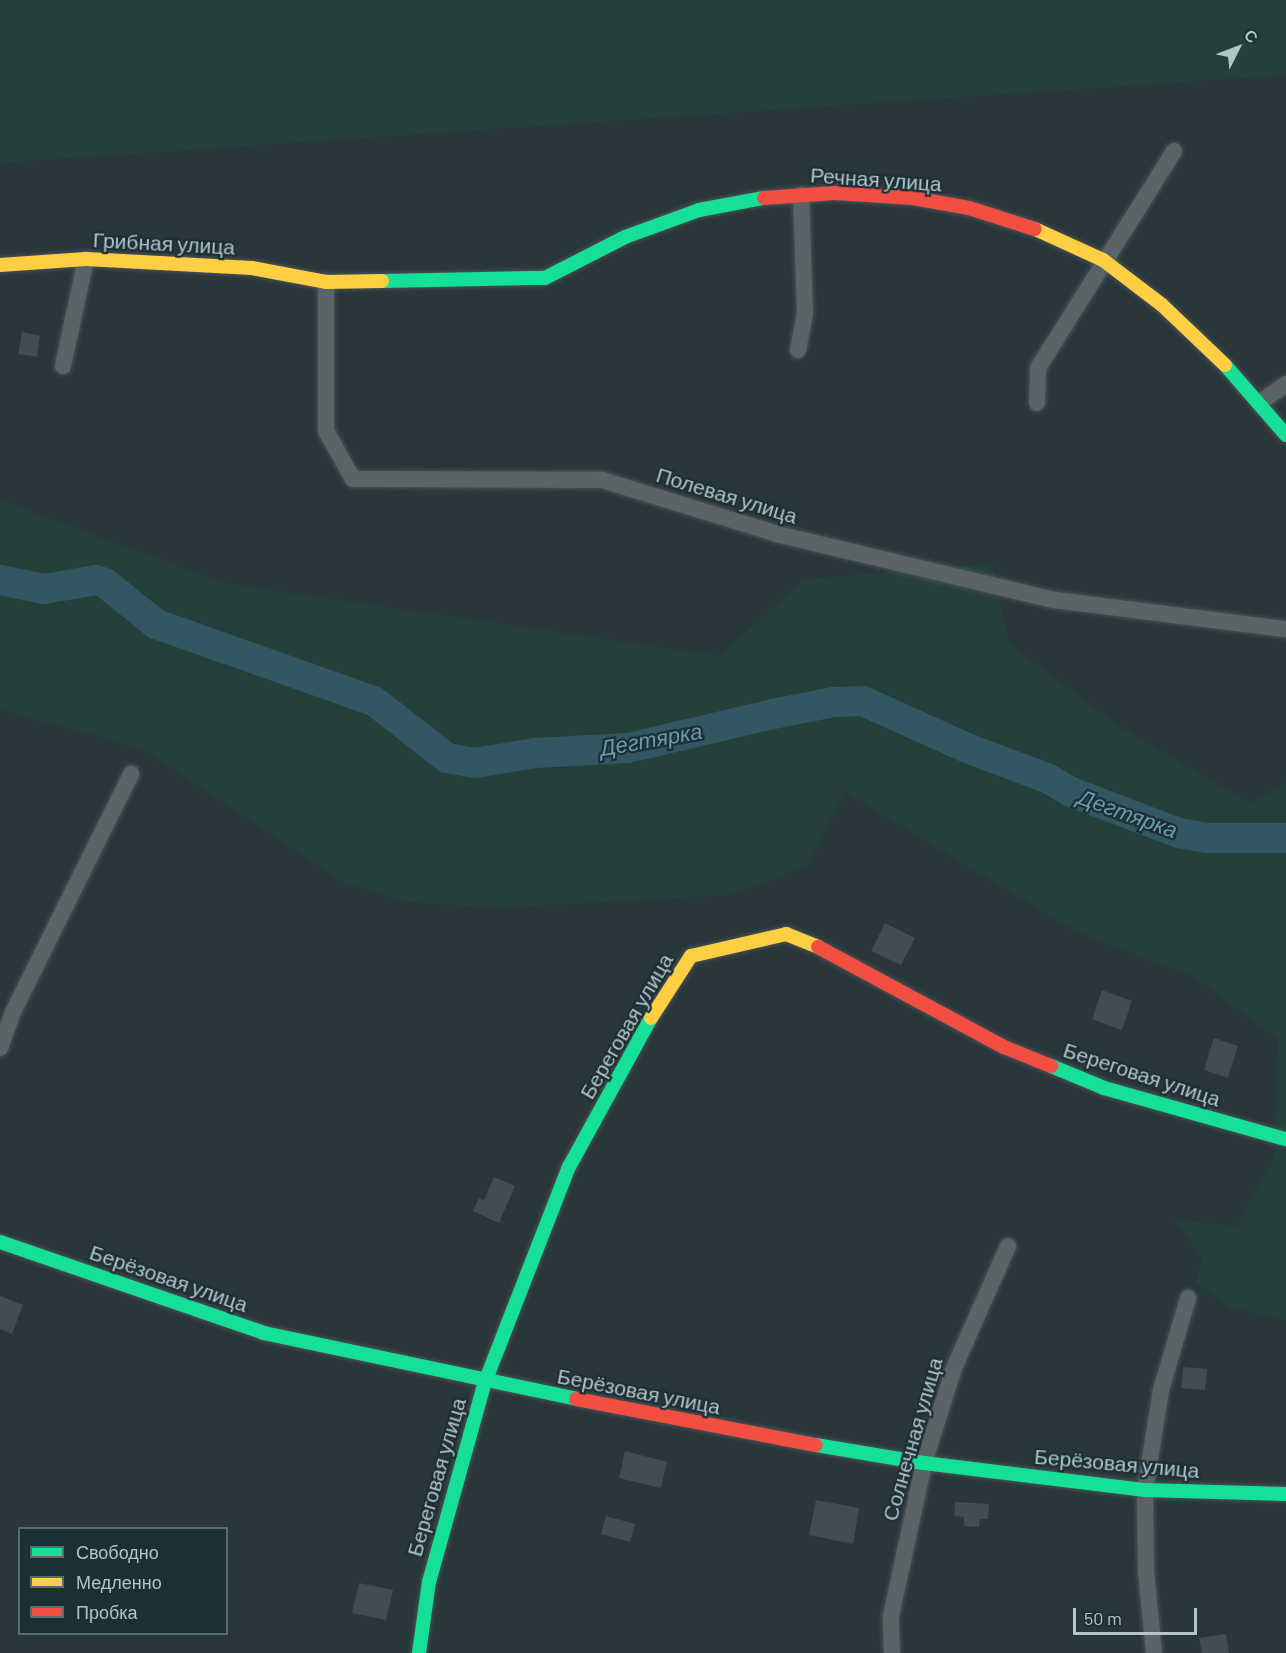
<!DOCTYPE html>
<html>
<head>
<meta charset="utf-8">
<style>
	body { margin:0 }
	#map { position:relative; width:1286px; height:1653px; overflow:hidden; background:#29363a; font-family:Barlow,sans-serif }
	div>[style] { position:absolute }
	.green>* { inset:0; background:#25403b }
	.river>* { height:30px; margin:-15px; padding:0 15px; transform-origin:15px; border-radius:15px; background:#325763 }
	.building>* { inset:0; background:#434d51 }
	.roads { filter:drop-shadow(0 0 2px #485154) drop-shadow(0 0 2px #485154) }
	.street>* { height:16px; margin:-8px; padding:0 8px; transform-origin:8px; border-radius:8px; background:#5a6467 }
	.fast>* { height:14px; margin:-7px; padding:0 7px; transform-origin:7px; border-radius:7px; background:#16e098 }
	.slow>* { height:14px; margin:-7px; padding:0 7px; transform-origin:7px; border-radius:7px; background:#ffcf43 }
	.jam>* { height:14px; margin:-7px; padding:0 7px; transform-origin:7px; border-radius:7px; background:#f24e42 }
	span { translate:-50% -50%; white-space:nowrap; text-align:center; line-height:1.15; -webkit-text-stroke:4.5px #1c2f35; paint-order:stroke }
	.street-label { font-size:21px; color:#b3c4cb }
	.water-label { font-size:22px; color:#699dad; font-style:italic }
	.legend { position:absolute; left:18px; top:1527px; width:210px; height:108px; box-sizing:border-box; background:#1c2f35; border:2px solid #586b71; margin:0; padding:8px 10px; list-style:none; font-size:18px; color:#b3c4cb }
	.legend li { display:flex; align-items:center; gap:12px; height:30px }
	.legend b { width:30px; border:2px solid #586b71 }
	.north { position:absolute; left:1208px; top:18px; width:60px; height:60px; -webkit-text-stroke:4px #1c2f35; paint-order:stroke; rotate:48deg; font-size:16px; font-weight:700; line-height:24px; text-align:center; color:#b3c4cb }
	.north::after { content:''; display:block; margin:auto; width:21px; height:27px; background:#b3c4cb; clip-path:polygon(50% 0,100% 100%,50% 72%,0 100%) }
	.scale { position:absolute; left:1073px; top:1608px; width:124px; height:27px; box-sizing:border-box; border:3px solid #b3c4cb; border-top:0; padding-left:8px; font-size:18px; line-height:21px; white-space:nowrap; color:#b3c4cb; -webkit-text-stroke:4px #1c2f35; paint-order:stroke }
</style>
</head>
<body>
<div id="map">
	<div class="green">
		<div style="clip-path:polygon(0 0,1286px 0,1286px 75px,0 163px)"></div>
		<div style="clip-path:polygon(0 500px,224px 583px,720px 656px,804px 579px,992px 564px,1009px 644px,1119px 726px,1251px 804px,1286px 782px,1286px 1320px,1231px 1308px,1196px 1283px,1202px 1257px,1175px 1220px,1236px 1226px,1275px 1157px,1277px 1038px,1194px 977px,1077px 932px,845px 792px,808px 865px,733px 895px,498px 908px,408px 902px,346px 884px,140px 748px,0 710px)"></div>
	</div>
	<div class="river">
		<div style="left:0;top:580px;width:45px;rotate:11.6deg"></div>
		<div style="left:44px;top:589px;width:53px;rotate:-9.8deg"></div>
		<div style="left:96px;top:580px;width:9px;rotate:18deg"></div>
		<div style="left:105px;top:583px;width:65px;rotate:38.8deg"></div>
		<div style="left:156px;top:624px;width:231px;rotate:19.5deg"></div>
		<div style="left:374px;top:701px;width:93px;rotate:38deg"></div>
		<div style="left:447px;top:758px;width:28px;rotate:10deg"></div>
		<div style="left:475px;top:763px;width:61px;rotate:-9.5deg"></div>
		<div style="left:535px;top:753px;width:93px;rotate:-3.1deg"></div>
		<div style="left:628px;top:748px;width:149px;rotate:-13.2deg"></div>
		<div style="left:773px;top:714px;width:62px;rotate:-11.1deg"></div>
		<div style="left:834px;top:702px;width:29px;rotate:-2deg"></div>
		<div style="left:863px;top:701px;width:114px;rotate:24.3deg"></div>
		<div style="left:967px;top:748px;width:85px;rotate:20.6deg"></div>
		<div style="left:1047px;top:778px;width:28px;rotate:30deg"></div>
		<div style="left:1071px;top:792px;width:116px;rotate:20.8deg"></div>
		<div style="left:1179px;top:833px;width:28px;rotate:10deg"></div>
		<div style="left:1207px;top:838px;width:79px"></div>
	</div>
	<div class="building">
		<div style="clip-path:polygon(22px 332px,40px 336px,37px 357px,18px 354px)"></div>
		<div style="clip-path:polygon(885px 923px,915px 938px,901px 965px,871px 951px)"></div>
		<div style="clip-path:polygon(1102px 990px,1132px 1001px,1122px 1030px,1092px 1019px)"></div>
		<div style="clip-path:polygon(1214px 1038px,1238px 1046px,1228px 1078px,1204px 1070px)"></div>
		<div style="clip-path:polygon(494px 1177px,515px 1186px,499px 1223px,473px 1211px,479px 1198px,484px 1200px)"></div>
		<div style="clip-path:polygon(0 1296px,23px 1305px,12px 1334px,0 1329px)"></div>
		<div style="clip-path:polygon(1183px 1367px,1207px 1369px,1205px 1390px,1181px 1388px)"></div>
		<div style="clip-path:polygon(625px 1451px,667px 1462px,661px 1488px,619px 1478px)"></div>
		<div style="clip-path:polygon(816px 1500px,859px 1508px,853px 1544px,809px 1535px)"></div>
		<div style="clip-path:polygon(955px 1502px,989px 1504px,988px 1519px,980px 1519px,979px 1527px,964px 1526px,964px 1517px,954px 1516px)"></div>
		<div style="clip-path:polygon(606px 1516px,635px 1524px,630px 1542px,601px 1534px)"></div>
		<div style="clip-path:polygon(359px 1583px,393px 1590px,386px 1620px,352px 1613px)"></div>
		<div style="clip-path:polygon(1226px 1634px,1229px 1653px,1202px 1653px,1199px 1638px)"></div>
	</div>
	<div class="roads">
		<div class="street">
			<div style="left:326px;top:282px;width:149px;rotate:90deg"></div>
			<div style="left:326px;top:431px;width:55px;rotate:60.6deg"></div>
			<div style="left:353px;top:479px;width:249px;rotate:0.2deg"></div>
			<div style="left:602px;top:480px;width:183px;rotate:17.1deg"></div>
			<div style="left:777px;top:534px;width:286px;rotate:13.4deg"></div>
			<div style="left:1055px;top:600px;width:233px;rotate:7.2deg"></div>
			<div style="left:798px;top:350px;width:37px;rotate:-79deg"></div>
			<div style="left:805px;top:314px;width:119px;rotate:-91.9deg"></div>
			<div style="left:63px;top:366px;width:109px;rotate:-77.9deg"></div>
			<div style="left:1037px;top:403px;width:35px;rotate:-88deg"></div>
			<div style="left:1038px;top:368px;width:256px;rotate:-57.9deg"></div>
			<div style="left:1259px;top:403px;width:33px;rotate:-35deg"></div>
			<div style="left:0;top:1048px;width:38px;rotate:-70deg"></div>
			<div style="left:13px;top:1012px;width:266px;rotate:-63.6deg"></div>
			<div style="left:892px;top:1653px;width:37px;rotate:-92deg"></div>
			<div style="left:891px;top:1616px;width:157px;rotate:-77.8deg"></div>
			<div style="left:924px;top:1463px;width:100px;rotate:-72.5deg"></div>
			<div style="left:954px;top:1368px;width:133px;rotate:-66.1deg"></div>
			<div style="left:1154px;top:1653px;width:82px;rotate:-95.6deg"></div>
			<div style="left:1146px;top:1571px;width:81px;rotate:-90.7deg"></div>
			<div style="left:1145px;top:1490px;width:101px;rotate:-80.9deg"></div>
			<div style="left:1161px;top:1390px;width:96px;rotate:-73.6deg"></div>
		</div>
		<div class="fast">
			<div style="left:382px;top:281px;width:163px;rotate:-1.1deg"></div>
			<div style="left:545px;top:278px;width:90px;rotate:-27.1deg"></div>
			<div style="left:625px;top:237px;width:79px;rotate:-20deg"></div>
			<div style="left:699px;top:210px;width:66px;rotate:-10.5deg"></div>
			<div style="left:1225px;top:365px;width:93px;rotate:48.9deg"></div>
			<div style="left:1051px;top:1066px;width:57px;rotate:22.5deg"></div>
			<div style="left:1104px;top:1088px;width:189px;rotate:15.7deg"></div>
			<div style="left:0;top:1242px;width:279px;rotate:19deg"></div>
			<div style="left:264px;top:1333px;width:319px;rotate:11.9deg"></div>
			<div style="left:816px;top:1445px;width:109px;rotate:9.5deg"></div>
			<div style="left:924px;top:1463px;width:223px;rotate:7deg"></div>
			<div style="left:1145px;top:1490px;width:141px;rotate:1.6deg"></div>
			<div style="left:419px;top:1653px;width:72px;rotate:-82deg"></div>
			<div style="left:429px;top:1582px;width:208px;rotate:-74.4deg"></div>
			<div style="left:485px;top:1382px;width:231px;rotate:-68.7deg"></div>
			<div style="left:569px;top:1167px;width:170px;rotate:-61.2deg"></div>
		</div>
		<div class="slow">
			<div style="left:1035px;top:229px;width:75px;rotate:24.5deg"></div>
			<div style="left:1103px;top:260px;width:74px;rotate:37.3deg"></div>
			<div style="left:1162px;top:305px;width:87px;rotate:43.6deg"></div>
			<div style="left:0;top:265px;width:86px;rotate:-4deg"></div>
			<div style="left:86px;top:259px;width:166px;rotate:3.1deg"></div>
			<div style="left:252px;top:268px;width:75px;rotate:10.7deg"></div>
			<div style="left:326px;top:282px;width:56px;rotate:-1deg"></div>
			<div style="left:651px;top:1018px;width:74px;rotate:-57.2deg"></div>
			<div style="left:691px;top:956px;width:98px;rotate:-13deg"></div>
			<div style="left:786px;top:934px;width:35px;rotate:22deg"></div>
		</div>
		<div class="jam">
			<div style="left:764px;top:198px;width:70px;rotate:-4.1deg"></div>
			<div style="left:834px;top:193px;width:79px;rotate:3.6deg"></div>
			<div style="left:913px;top:198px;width:57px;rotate:10.1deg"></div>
			<div style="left:969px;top:208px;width:69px;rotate:17.7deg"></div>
			<div style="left:818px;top:947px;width:211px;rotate:28.3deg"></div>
			<div style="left:1004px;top:1047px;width:51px;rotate:22deg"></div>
			<div style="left:576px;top:1399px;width:244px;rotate:10.9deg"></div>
		</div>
	</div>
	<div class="street-label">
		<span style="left:876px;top:179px;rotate:4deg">Речная улица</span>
		<span style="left:164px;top:243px;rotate:3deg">Грибная улица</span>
		<span style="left:727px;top:495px;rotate:17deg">Полевая улица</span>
		<span style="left:626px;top:1026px;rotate:-60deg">Береговая улица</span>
		<span style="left:1142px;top:1074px;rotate:18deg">Береговая улица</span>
		<span style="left:169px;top:1278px;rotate:19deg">Берёзовая улица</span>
		<span style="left:639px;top:1391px;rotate:11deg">Берёзовая улица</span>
		<span style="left:912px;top:1439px;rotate:-74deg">Солнечная улица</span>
		<span style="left:1117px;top:1463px;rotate:5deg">Берёзовая улица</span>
		<span style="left:436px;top:1477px;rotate:-74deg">Береговая улица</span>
	</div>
	<div class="water-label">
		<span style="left:651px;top:739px;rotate:-10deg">Дегтярка</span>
		<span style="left:1128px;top:813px;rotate:20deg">Дегтярка</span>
	</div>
	<ul class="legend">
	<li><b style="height:8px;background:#16e098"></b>Свободно</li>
	<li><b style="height:8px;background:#ffcf43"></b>Медленно</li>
	<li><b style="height:8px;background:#f24e42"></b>Пробка</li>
	</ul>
	<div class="north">С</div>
	<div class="scale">50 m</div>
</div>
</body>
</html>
